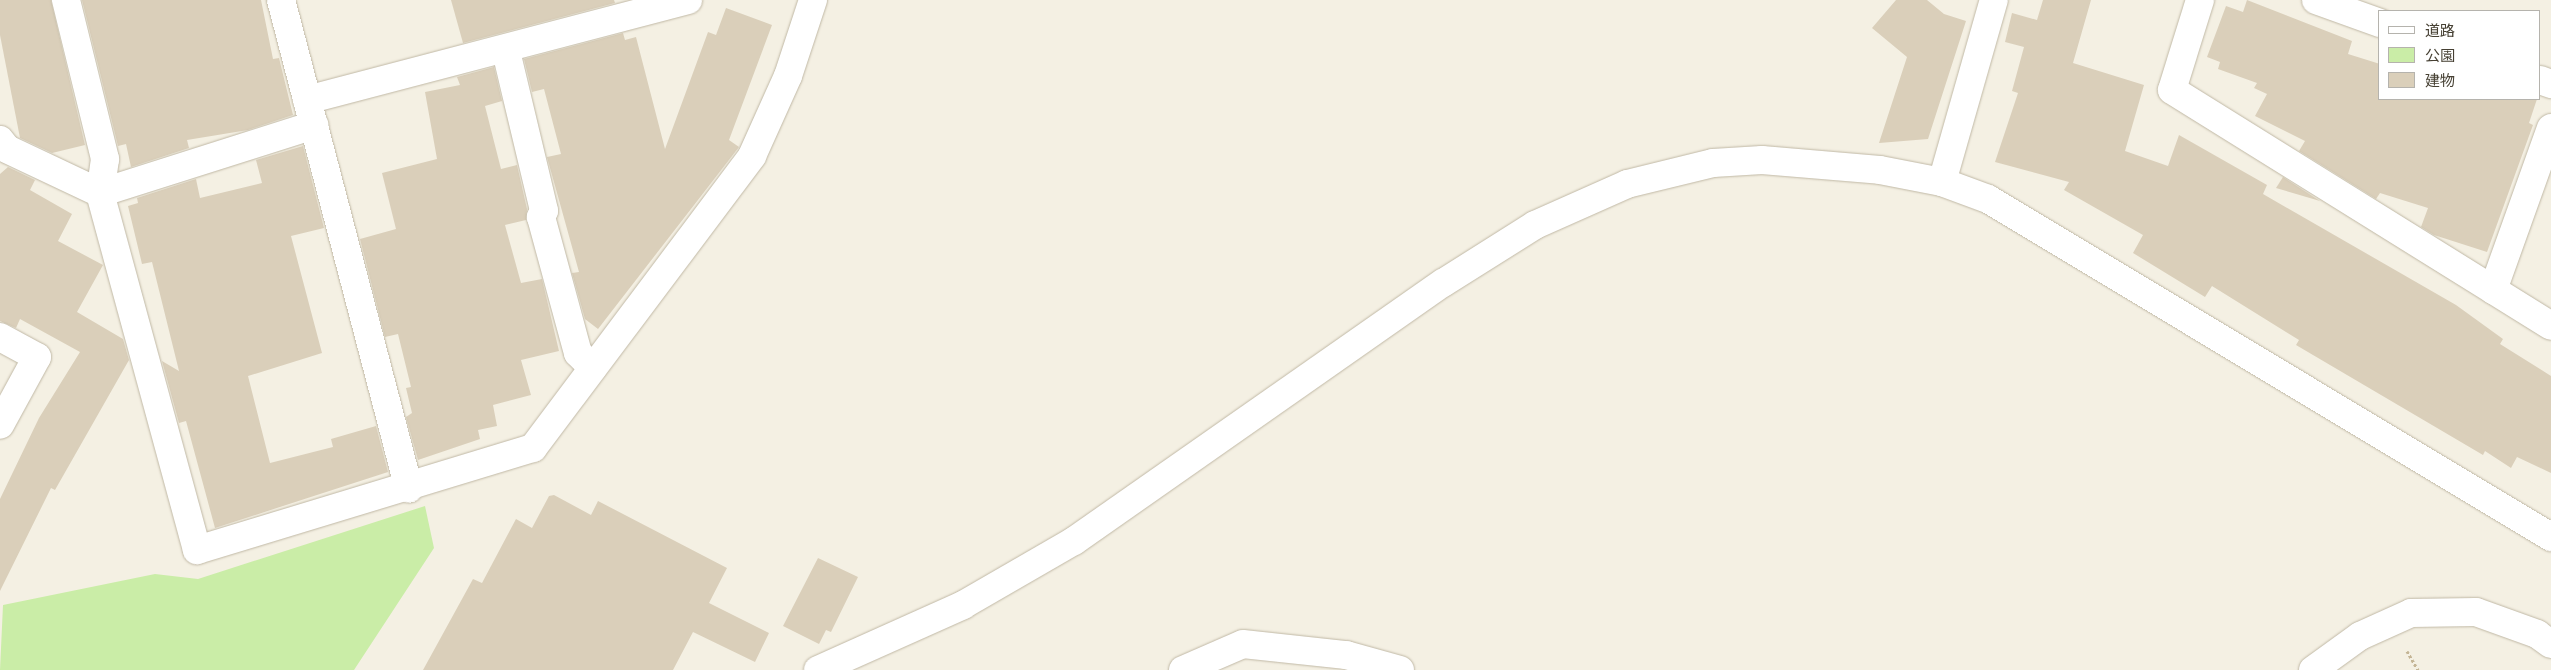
<!DOCTYPE html>
<html>
<head>
<meta charset="utf-8">
<style>
	body { margin:0 }
	#map { position:relative; width:2551px; height:670px; overflow:hidden; background:#f4f0e3; font-family:Arial,"Noto Sans JP",sans-serif }
	div>[style] { position:absolute }
	.green>* { inset:0; background:#caeda7 }
	.building>* { inset:0; background:#dacfba }
	.path>* { height:3px; margin-top:-1.5px; transform-origin:0; background:repeating-linear-gradient(90deg,#c4b595 0 2.5px,transparent 0 5px) }
	.roads { filter:drop-shadow(0 0 1px #c0b8a5) drop-shadow(0 0 1px #c0b8a5) }
	.minor>* { height:28px; margin:-14px; padding:0 14px; transform-origin:14px; border-radius:14px; background:#fff }
	span { translate:-50% -50%; white-space:nowrap; text-align:center; line-height:1.15; -webkit-text-stroke:4px #fff; paint-order:stroke }
	.legend { position:absolute; left:2378px; top:10px; width:162px; height:90px; box-sizing:border-box; background:#fff; border:1px solid #b5b3ad; margin:0; padding:6px 9px; list-style:none; font-size:15px; color:#464033 }
	.legend li { display:flex; align-items:center; gap:10px; height:25px }
	.legend b { width:25px; border:1px solid #b5b3ad }
</style>
</head>
<body>
<div id="map">
	<div class="green">
		<div style="clip-path:polygon(425px 506px,434px 548px,354px 670px,0 670px,3px 605px,155px 574px,198px 579px)"></div>
	</div>
	<div class="building">
		<div style="clip-path:polygon(0 0,51px 0,85px 145px,52px 153px,20px 138px,0 35px)"></div>
		<div style="clip-path:polygon(82px 0,261px 0,273px 59px,279px 58px,293px 115px,248px 130px,187px 140px,189px 148px,131px 167px,126px 144px,118px 146px)"></div>
		<div style="clip-path:polygon(451px 0,614px 0,615px 3px,463px 43px)"></div>
		<div style="clip-path:polygon(1896px 0,1927px 0,1944px 14px,1966px 21px,1928px 139px,1879px 143px,1907px 57px,1872px 28px)"></div>
		<div style="clip-path:polygon(2043px 0,2091px 0,2073px 63px,2144px 85px,2125px 151px,2168px 166px,2179px 135px,2267px 185px,2263px 194px,2456px 305px,2503px 339px,2500px 344px,2551px 376px,2551px 473px,2517px 457px,2511px 468px,2485px 451px,2483px 455px,2296px 345px,2299px 340px,2212px 286px,2205px 297px,2133px 253px,2143px 235px,2064px 190px,2069px 182px,1995px 162px,2018px 93px,2012px 91px,2024px 47px,2005px 42px,2012px 13px,2037px 20px)"></div>
		<div style="clip-path:polygon(2247px 0,2352px 41px,2348px 54px,2380px 64px,2380px 99px,2537px 99px,2529px 123px,2533px 125px,2487px 252px,2434px 235px,2421px 227px,2428px 208px,2380px 193px,2376px 199px,2299px 151px,2305px 141px,2255px 116px,2267px 94px,2254px 88px,2257px 83px,2218px 69px,2220px 62px,2207px 57px,2226px 6px,2243px 12px)"></div>
		<div style="clip-path:polygon(726px 8px,772px 25px,729px 140px,739px 147px,598px 329px,585px 319px,572px 273px,579px 272px,547px 157px,561px 154px,544px 89px,532px 92px,524px 59px,623px 33px,625px 40px,636px 37px,665px 149px,708px 32px,716px 35px)"></div>
		<div style="clip-path:polygon(494px 67px,502px 101px,485px 106px,501px 169px,517px 165px,527px 209px,526px 220px,505px 225px,521px 283px,542px 279px,559px 351px,521px 360px,531px 395px,493px 405px,497px 426px,478px 430px,480px 439px,418px 460px,406px 417px,412px 413px,406px 388px,411px 387px,398px 334px,385px 337px,360px 239px,396px 229px,382px 173px,437px 159px,425px 92px,460px 85px,457px 77px)"></div>
		<div style="clip-path:polygon(303px 146px,324px 228px,291px 236px,322px 353px,248px 376px,270px 463px,333px 447px,331px 439px,376px 426px,388px 472px,215px 528px,186px 421px,179px 423px,162px 361px,179px 371px,152px 262px,142px 264px,128px 206px,138px 203px,137px 198px,196px 179px,200px 198px,262px 183px,256px 160px)"></div>
		<div style="clip-path:polygon(8px 167px,35px 180px,30px 190px,72px 214px,58px 241px,103px 265px,77px 312px,123px 339px,129px 360px,55px 490px,51px 488px,0 591px,0 499px,39px 418px,80px 352px,20px 319px,16px 328px,0 321px,0 174px)"></div>
		<div style="clip-path:polygon(2283px 177px,2320px 201px,2276px 188px)"></div>
		<div style="clip-path:polygon(554px 495px,591px 515px,598px 501px,727px 568px,709px 603px,769px 633px,755px 662px,693px 632px,673px 670px,423px 670px,473px 579px,482px 583px,516px 519px,532px 528px,549px 496px)"></div>
		<div style="clip-path:polygon(818px 558px,858px 577px,831px 632px,826px 630px,819px 644px,783px 626px)"></div>
	</div>
	<div class="path">
		<div style="left:2407px;top:651px;width:22px;rotate:60deg"></div>
	</div>
	<div class="roads">
		<div class="minor">
			<div style="left:66px;top:0;width:164px;rotate:76.2deg"></div>
			<div style="left:105px;top:159px;width:34px;rotate:98deg"></div>
			<div style="left:100px;top:193px;width:225px;rotate:-17.6deg"></div>
			<div style="left:281px;top:0;width:505px;rotate:75.33deg"></div>
			<div style="left:2200px;top:0;width:94px;rotate:107.3deg"></div>
			<div style="left:2172px;top:90px;width:446px;rotate:31.9deg"></div>
			<div style="left:2316px;top:0;width:68px;rotate:19.8deg"></div>
			<div style="left:506px;top:51px;width:164px;rotate:76.6deg"></div>
			<div style="left:544px;top:211px;width:7px;rotate:117deg"></div>
			<div style="left:541px;top:217px;width:141px;rotate:74.8deg"></div>
			<div style="left:578px;top:353px;width:21px;rotate:45deg"></div>
			<div style="left:2540px;top:80px;width:12px;rotate:20deg"></div>
			<div style="left:307px;top:100px;width:394px;rotate:-14.7deg"></div>
			<div style="left:0;top:140px;width:11px;rotate:52deg"></div>
			<div style="left:7px;top:149px;width:103px;rotate:25.3deg"></div>
			<div style="left:100px;top:193px;width:370px;rotate:74.8deg"></div>
			<div style="left:197px;top:550px;width:351px;rotate:-16.9deg"></div>
			<div style="left:533px;top:448px;width:365px;rotate:-53.1deg"></div>
			<div style="left:752px;top:156px;width:88px;rotate:-65.8deg"></div>
			<div style="left:788px;top:76px;width:80px;rotate:-71.8deg"></div>
			<div style="left:1942px;top:182px;width:189px;rotate:-74.1deg"></div>
			<div style="left:2493px;top:290px;width:172px;rotate:-70.3deg"></div>
			<div style="left:0;top:337px;width:42px;rotate:28.4deg"></div>
			<div style="left:37px;top:357px;width:77px;rotate:118.6deg"></div>
			<div style="left:818px;top:670px;width:159px;rotate:-24.1deg"></div>
			<div style="left:963px;top:605px;width:128px;rotate:-30deg"></div>
			<div style="left:1074px;top:541px;width:450px;rotate:-35deg"></div>
			<div style="left:1443px;top:283px;width:109px;rotate:-32.2deg"></div>
			<div style="left:1535px;top:225px;width:101px;rotate:-24deg"></div>
			<div style="left:1627px;top:184px;width:89px;rotate:-13.7deg"></div>
			<div style="left:1713px;top:163px;width:49px;rotate:-3.5deg"></div>
			<div style="left:1762px;top:160px;width:118px;rotate:4.8deg"></div>
			<div style="left:1880px;top:170px;width:63px;rotate:11deg"></div>
			<div style="left:1942px;top:182px;width:49px;rotate:20.3deg"></div>
			<div style="left:1988px;top:199px;width:657px;rotate:30.98deg"></div>
			<div style="left:1183px;top:670px;width:65px;rotate:-23.4deg"></div>
			<div style="left:1243px;top:644px;width:104px;rotate:6.1deg"></div>
			<div style="left:1346px;top:655px;width:56px;rotate:15.5deg"></div>
			<div style="left:2313px;top:670px;width:58px;rotate:-35.9deg"></div>
			<div style="left:2360px;top:636px;width:56px;rotate:-24.3deg"></div>
			<div style="left:2411px;top:613px;width:65px;rotate:-0.9deg"></div>
			<div style="left:2476px;top:612px;width:65px;rotate:19.8deg"></div>
			<div style="left:2537px;top:634px;width:17px;rotate:36deg"></div>
		</div>
	</div>
	<ul class="legend">
	<li><b style="height:6px;background:#fff"></b>道路</li>
	<li><b style="height:14px;background:#caeda7"></b>公園</li>
	<li><b style="height:14px;background:#dacfba"></b>建物</li>
	</ul>
</div>
</body>
</html>
